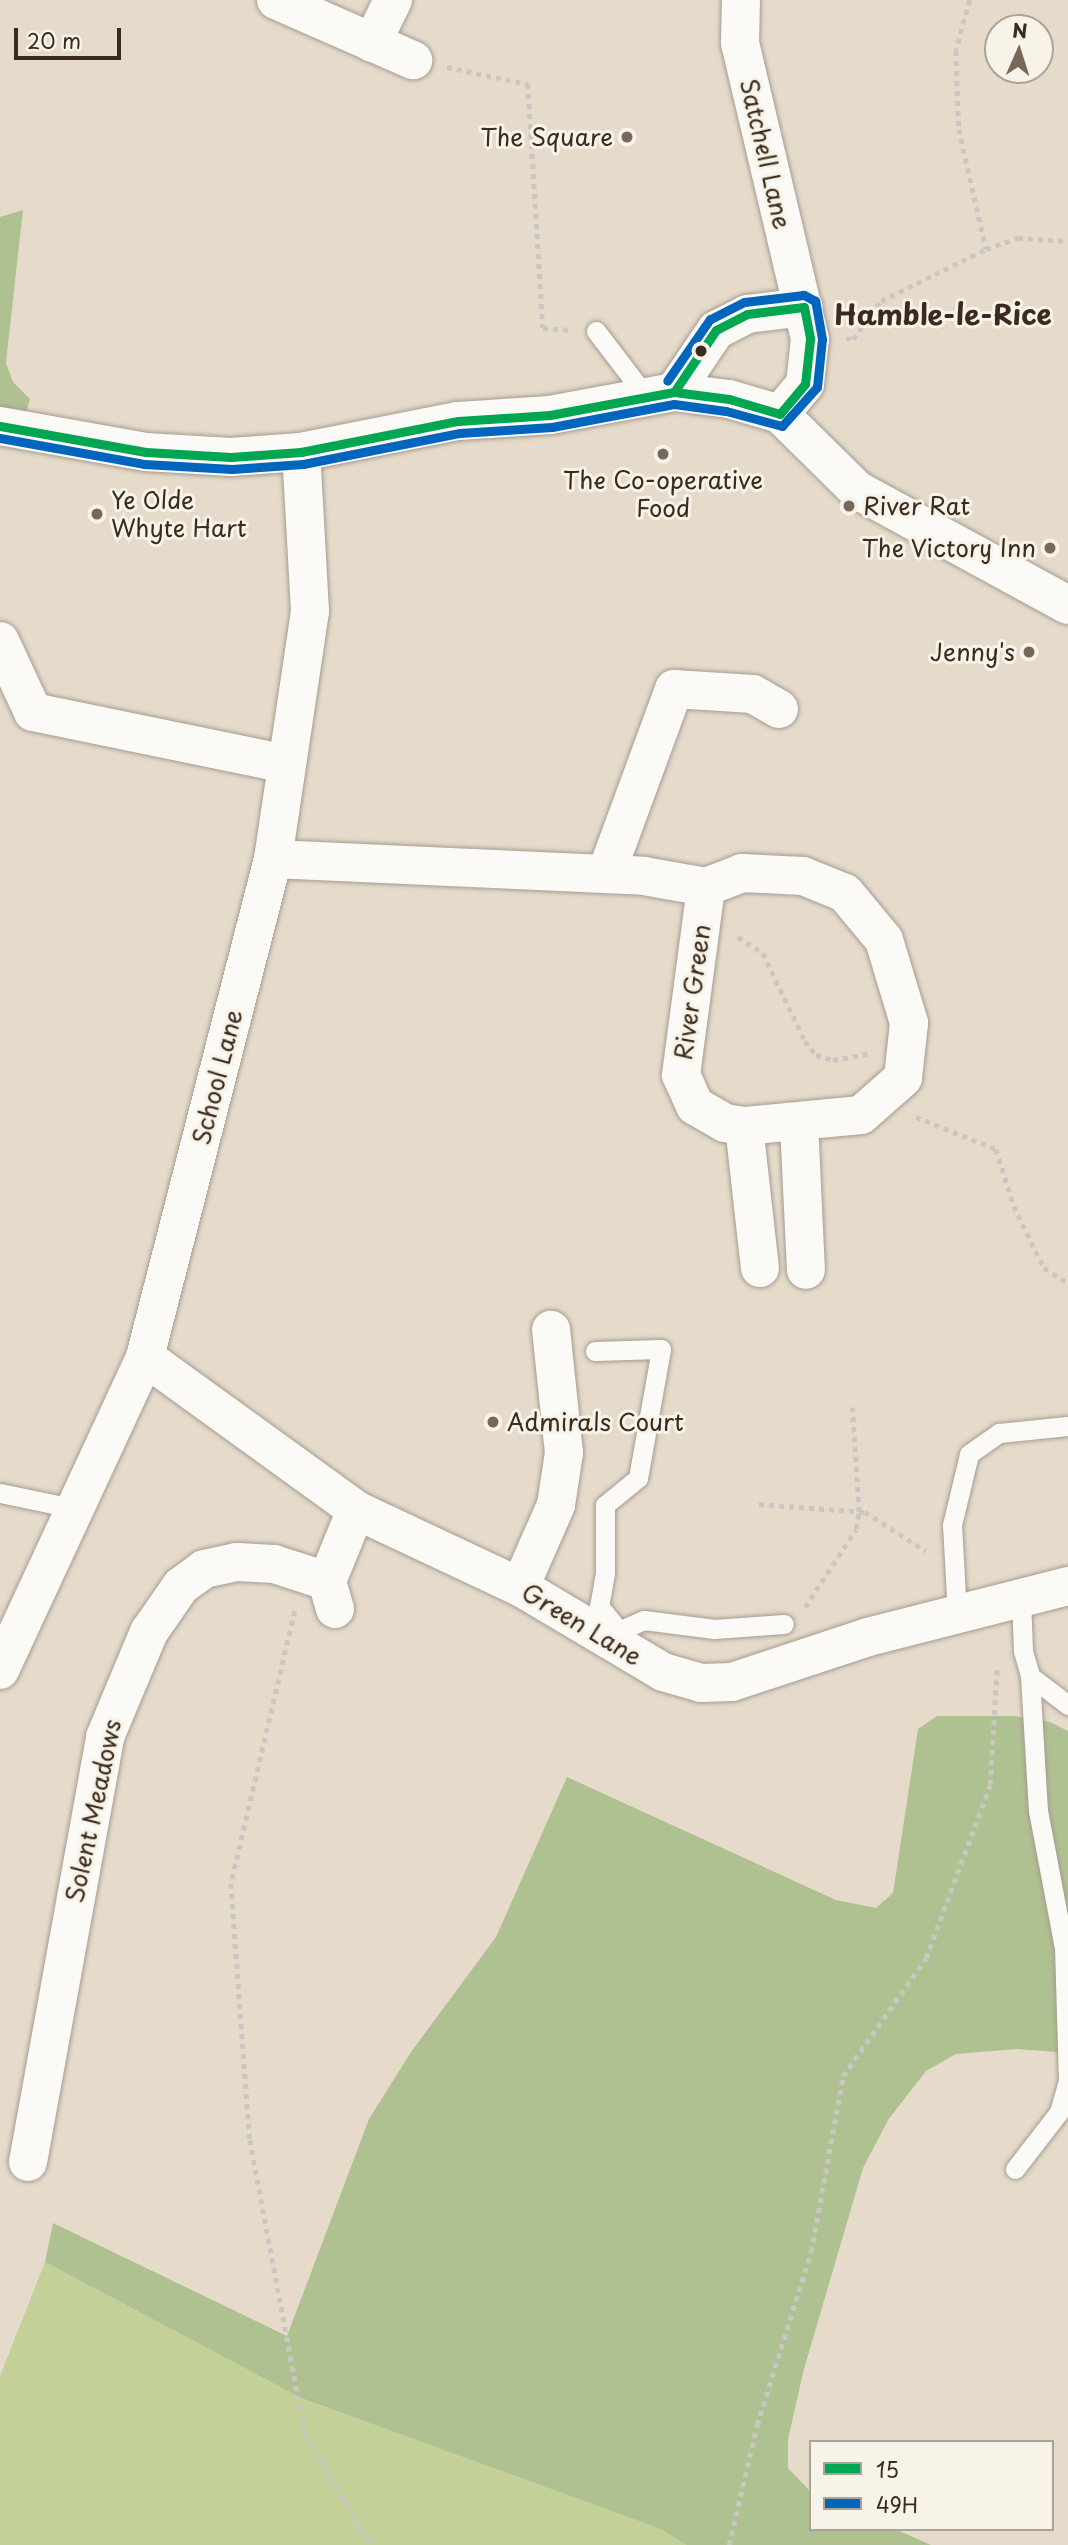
<!DOCTYPE html>
<html>
<head>
<meta charset="utf-8">
<style>
	body { margin:0 }
	#map { position:relative; width:1068px; height:2545px; overflow:hidden; background:#e6dbca; font-family:"Playpen Sans",sans-serif }
	div>[style] { position:absolute }
	.green>* { inset:0; background:#c3d098 }
	.forest>* { inset:0; background:#b0c191 }
	.path>* { height:4.5px; margin-top:-2.25px; transform-origin:0; background:repeating-linear-gradient(90deg,#cac7c2 0 5px,transparent 0 10px) }
	.roads { filter:drop-shadow(0 0 2px #a59c91) drop-shadow(0 0 2px #a59c91) }
	.lane>* { height:19px; margin:-9.5px; padding:0 9.5px; transform-origin:9.5px; border-radius:9.5px; background:#fbfaf7 }
	.street>* { height:38px; margin:-19px; padding:0 19px; transform-origin:19px; border-radius:19px; background:#fbfaf7 }
	.secondary>* { height:38px; margin:-19px; padding:0 19px; transform-origin:19px; border-radius:19px; background:#fbfaf7 }
	.bus-1>* { height:9px; margin:-4.5px; padding:0 4.5px; transform-origin:4.5px; border-radius:4.5px; background:#00a651 }
	.bus-2>* { height:9px; margin:-4.5px; padding:0 4.5px; transform-origin:4.5px; border-radius:4.5px; background:#0065bd }
	.dots>* { width:19px; height:19px; translate:-50% -50%; box-sizing:border-box; border:4px solid #f7f3e8; border-radius:50% }
	span { translate:-50% -50%; white-space:nowrap; text-align:center; line-height:1.15; -webkit-text-stroke:6px #f7f3e8; paint-order:stroke }
	.poi-label { font-size:24px; color:#3b2a1e }
	.right { translate:-100% -50%; text-align:right }
	.left { translate:0 -50%; text-align:left }
	.street-label { font-size:24px; color:#3b2a1e }
	.quarter-label { font-size:28px; color:#3b2a1e; font-weight:700 }
	.legend { position:absolute; left:809px; top:2440px; width:245px; height:91px; box-sizing:border-box; background:#f7f3e8; border:2px solid #aca397; margin:0; padding:9px 12px; list-style:none; font-size:21px; color:#3b2a1e }
	.legend li { display:flex; align-items:center; gap:14px; height:35px }
	.legend b { width:35px; border:2px solid #aca397 }
	.north { position:absolute; left:984px; top:14px; width:70px; height:70px; box-sizing:border-box; background:#f7f3e8; border:2px solid #aca397; border-radius:50%; rotate:3deg; font-size:19px; font-weight:700; line-height:28px; text-align:center; color:#3b2a1e }
	.north::after { content:''; display:block; margin:auto; width:24px; height:32px; background:#77685a; clip-path:polygon(50% 0,100% 100%,50% 72%,0 100%) }
	.scale { position:absolute; left:14px; top:28px; width:107px; height:32px; box-sizing:border-box; border:4px solid #3b2a1e; border-top:0; padding-left:9px; font-size:21px; line-height:24px; white-space:nowrap; color:#3b2a1e; -webkit-text-stroke:5px #f7f3e8; paint-order:stroke }
</style>
</head>
<body>
<div id="map">
	<div class="green">
		<div style="clip-path:polygon(45px 2262px,301px 2398px,706px 2545px,0 2545px,0 2376px)"></div>
	</div>
	<div class="forest">
		<div style="clip-path:polygon(23px 210px,6px 363px,13px 382px,30px 399px,25px 417px,0 410px,0 217px)"></div>
		<div style="clip-path:polygon(937px 1716px,1014px 1716px,1050px 1722px,1068px 1731px,1068px 2053px,1017px 2049px,956px 2054px,926px 2071px,888px 2120px,863px 2168px,804px 2369px,788px 2439px,788px 2468px,811px 2492px,811px 2529px,895px 2529px,931px 2545px,687px 2545px,661px 2529px,301px 2398px,45px 2262px,53px 2223px,287px 2336px,369px 2119px,411px 2052px,496px 1937px,567px 1777px,836px 1900px,876px 1908px,893px 1893px,918px 1729px)"></div>
	</div>
	<div class="path">
		<div style="left:970px;top:0;width:53px;rotate:105.4deg"></div>
		<div style="left:956px;top:51px;width:78px;rotate:87.8deg"></div>
		<div style="left:959px;top:129px;width:123px;rotate:77.3deg"></div>
		<div style="left:447px;top:67px;width:83px;rotate:11.9deg"></div>
		<div style="left:528px;top:84px;width:244px;rotate:86.5deg"></div>
		<div style="left:543px;top:328px;width:28px;rotate:4deg"></div>
		<div style="left:846px;top:339px;width:7px"></div>
		<div style="left:853px;top:339px;width:47px;rotate:-53.6deg"></div>
		<div style="left:881px;top:301px;width:117px;rotate:-26.3deg"></div>
		<div style="left:986px;top:249px;width:34px;rotate:-19deg"></div>
		<div style="left:1018px;top:238px;width:50px;rotate:3.4deg"></div>
		<div style="left:738px;top:937px;width:30px;rotate:33deg"></div>
		<div style="left:763px;top:953px;width:98px;rotate:64.5deg"></div>
		<div style="left:805px;top:1041px;width:18px;rotate:52deg"></div>
		<div style="left:816px;top:1055px;width:18px;rotate:16deg"></div>
		<div style="left:833px;top:1060px;width:35px;rotate:-10deg"></div>
		<div style="left:916px;top:1117px;width:86px;rotate:21.8deg"></div>
		<div style="left:996px;top:1149px;width:60px;rotate:72.5deg"></div>
		<div style="left:1014px;top:1206px;width:69px;rotate:64.2deg"></div>
		<div style="left:1044px;top:1268px;width:28px;rotate:32deg"></div>
		<div style="left:759px;top:1504px;width:106px;rotate:4.3deg"></div>
		<div style="left:865px;top:1512px;width:72px;rotate:32.6deg"></div>
		<div style="left:805px;top:1607px;width:93px;rotate:-56.8deg"></div>
		<div style="left:856px;top:1529px;width:17px;rotate:-80deg"></div>
		<div style="left:859px;top:1512px;width:105px;rotate:-93.8deg"></div>
		<div style="left:295px;top:1611px;width:280px;rotate:103.2deg"></div>
		<div style="left:231px;top:1884px;width:257px;rotate:85.8deg"></div>
		<div style="left:250px;top:2140px;width:299px;rotate:79.4deg"></div>
		<div style="left:305px;top:2434px;width:129px;rotate:59.3deg"></div>
		<div style="left:729px;top:2545px;width:123px;rotate:-76.9deg"></div>
		<div style="left:757px;top:2425px;width:181px;rotate:-72.7deg"></div>
		<div style="left:811px;top:2252px;width:179px;rotate:-79.7deg"></div>
		<div style="left:843px;top:2076px;width:144px;rotate:-54.9deg"></div>
		<div style="left:926px;top:1958px;width:184px;rotate:-69.7deg"></div>
		<div style="left:990px;top:1785px;width:118px;rotate:-86.6deg"></div>
	</div>
	<div class="roads">
		<div class="lane">
			<div style="left:596px;top:331px;width:79px;rotate:52.7deg"></div>
			<div style="left:595px;top:1351px;width:66px;rotate:-1.7deg"></div>
			<div style="left:661px;top:1349px;width:131px;rotate:100.1deg"></div>
			<div style="left:638px;top:1478px;width:43px;rotate:140.7deg"></div>
			<div style="left:605px;top:1505px;width:68px;rotate:90deg"></div>
			<div style="left:605px;top:1573px;width:34px;rotate:100deg"></div>
			<div style="left:599px;top:1606px;width:32px;rotate:51deg"></div>
			<div style="left:0;top:1493px;width:74px;rotate:11.8deg"></div>
			<div style="left:1021px;top:1598px;width:53px;rotate:87.8deg"></div>
			<div style="left:1023px;top:1651px;width:26px;rotate:74deg"></div>
			<div style="left:1030px;top:1676px;width:48px;rotate:37.3deg"></div>
			<div style="left:957px;top:1614px;width:89px;rotate:-93.2deg"></div>
			<div style="left:952px;top:1525px;width:73px;rotate:-76.5deg"></div>
			<div style="left:969px;top:1454px;width:37px;rotate:-35deg"></div>
			<div style="left:999px;top:1433px;width:69px;rotate:-5.8deg"></div>
			<div style="left:615px;top:1643px;width:13px;rotate:-72deg"></div>
			<div style="left:619px;top:1631px;width:27px;rotate:-24deg"></div>
			<div style="left:644px;top:1620px;width:71px;rotate:7.3deg"></div>
			<div style="left:714px;top:1629px;width:70px;rotate:-4.1deg"></div>
			<div style="left:1015px;top:2169px;width:72px;rotate:-52.3deg"></div>
			<div style="left:1059px;top:2112px;width:32px;rotate:-74deg"></div>
			<div style="left:1068px;top:2081px;width:133px;rotate:-91.7deg"></div>
			<div style="left:1064px;top:1948px;width:139px;rotate:-100.7deg"></div>
			<div style="left:1038px;top:1811px;width:135px;rotate:-93.4deg"></div>
		</div>
		<div class="street">
			<div style="left:276px;top:0;width:150px;rotate:23.7deg"></div>
			<div style="left:372px;top:43px;width:48px;rotate:-64deg"></div>
			<div style="left:674px;top:392px;width:75px;rotate:-55.9deg"></div>
			<div style="left:716px;top:330px;width:35px;rotate:-27deg"></div>
			<div style="left:747px;top:314px;width:57px;rotate:-7deg"></div>
			<div style="left:780px;top:414px;width:108px;rotate:44.6deg"></div>
			<div style="left:857px;top:490px;width:240px;rotate:28.6deg"></div>
			<div style="left:0;top:641px;width:78px;rotate:65.1deg"></div>
			<div style="left:33px;top:712px;width:259px;rotate:11.6deg"></div>
			<div style="left:273px;top:859px;width:371px;rotate:2.6deg"></div>
			<div style="left:644px;top:876px;width:63px;rotate:10.1deg"></div>
			<div style="left:706px;top:887px;width:39px;rotate:-21deg"></div>
			<div style="left:742px;top:873px;width:61px;rotate:2.8deg"></div>
			<div style="left:803px;top:876px;width:45px;rotate:22deg"></div>
			<div style="left:845px;top:893px;width:61px;rotate:50.3deg"></div>
			<div style="left:884px;top:940px;width:87px;rotate:73.2deg"></div>
			<div style="left:909px;top:1023px;width:55px;rotate:96.2deg"></div>
			<div style="left:903px;top:1078px;width:56px;rotate:138.6deg"></div>
			<div style="left:861px;top:1115px;width:118px;rotate:174.6deg"></div>
			<div style="left:744px;top:1126px;width:19px;rotate:-171deg"></div>
			<div style="left:725px;top:1123px;width:34px;rotate:-150deg"></div>
			<div style="left:695px;top:1106px;width:34px;rotate:-114deg"></div>
			<div style="left:681px;top:1075px;width:190px;rotate:-82.4deg"></div>
			<div style="left:606px;top:874px;width:197px;rotate:-69.8deg"></div>
			<div style="left:674px;top:689px;width:79px;rotate:3.6deg"></div>
			<div style="left:753px;top:694px;width:30px;rotate:30deg"></div>
			<div style="left:799px;top:1123px;width:147px;rotate:87.3deg"></div>
			<div style="left:744px;top:1126px;width:143px;rotate:83.6deg"></div>
			<div style="left:145px;top:1357px;width:261px;rotate:35.9deg"></div>
			<div style="left:356px;top:1510px;width:181px;rotate:25.2deg"></div>
			<div style="left:520px;top:1587px;width:166px;rotate:30.7deg"></div>
			<div style="left:663px;top:1672px;width:40px;rotate:16deg"></div>
			<div style="left:701px;top:1683px;width:31px;rotate:-2deg"></div>
			<div style="left:732px;top:1682px;width:143px;rotate:-18.3deg"></div>
			<div style="left:868px;top:1637px;width:206px;rotate:-14.3deg"></div>
			<div style="left:520px;top:1587px;width:90px;rotate:-66.3deg"></div>
			<div style="left:556px;top:1505px;width:53px;rotate:-81.3deg"></div>
			<div style="left:564px;top:1453px;width:124px;rotate:-96deg"></div>
			<div style="left:335px;top:1609px;width:29px;rotate:-106deg"></div>
			<div style="left:327px;top:1581px;width:77px;rotate:-67.8deg"></div>
			<div style="left:0;top:1670px;width:345px;rotate:-65.1deg"></div>
			<div style="left:145px;top:1357px;width:514px;rotate:-75.59deg"></div>
			<div style="left:273px;top:859px;width:251px;rotate:-81.5deg"></div>
			<div style="left:310px;top:611px;width:159px;rotate:-93.2deg"></div>
			<div style="left:28px;top:2162px;width:432px;rotate:-79.7deg"></div>
			<div style="left:105px;top:1737px;width:114px;rotate:-67.3deg"></div>
			<div style="left:149px;top:1632px;width:56px;rotate:-55.2deg"></div>
			<div style="left:181px;top:1586px;width:29px;rotate:-36deg"></div>
			<div style="left:204px;top:1569px;width:34px;rotate:-12deg"></div>
			<div style="left:237px;top:1562px;width:37px;rotate:3deg"></div>
			<div style="left:274px;top:1564px;width:56px;rotate:17.8deg"></div>
		</div>
		<div class="secondary">
			<div style="left:0;top:426px;width:148px;rotate:10.1deg"></div>
			<div style="left:146px;top:452px;width:85px;rotate:3.4deg"></div>
			<div style="left:231px;top:457px;width:70px;rotate:-4.1deg"></div>
			<div style="left:301px;top:452px;width:160px;rotate:-11.2deg"></div>
			<div style="left:458px;top:421px;width:92px;rotate:-3.7deg"></div>
			<div style="left:550px;top:415px;width:126px;rotate:-10.5deg"></div>
			<div style="left:674px;top:392px;width:55px;rotate:7.3deg"></div>
			<div style="left:729px;top:399px;width:53px;rotate:16.4deg"></div>
			<div style="left:780px;top:414px;width:39px;rotate:-50deg"></div>
			<div style="left:805px;top:384px;width:45px;rotate:-83.7deg"></div>
			<div style="left:810px;top:339px;width:304px;rotate:-103.3deg"></div>
			<div style="left:740px;top:43px;width:43px;rotate:-88.7deg"></div>
		</div>
	</div>
	<div class="bus-1">
		<div style="left:804px;top:307px;width:33px;rotate:79deg"></div>
		<div style="left:810px;top:339px;width:45px;rotate:96.3deg"></div>
		<div style="left:805px;top:384px;width:39px;rotate:130deg"></div>
		<div style="left:780px;top:414px;width:53px;rotate:-163.6deg"></div>
		<div style="left:729px;top:399px;width:55px;rotate:-172.7deg"></div>
		<div style="left:674px;top:392px;width:75px;rotate:-55.9deg"></div>
		<div style="left:716px;top:330px;width:35px;rotate:-27deg"></div>
		<div style="left:747px;top:314px;width:57px;rotate:-7deg"></div>
		<div style="left:0;top:426px;width:148px;rotate:10.1deg"></div>
		<div style="left:146px;top:452px;width:85px;rotate:3.4deg"></div>
		<div style="left:231px;top:457px;width:70px;rotate:-4.1deg"></div>
		<div style="left:301px;top:452px;width:160px;rotate:-11.2deg"></div>
		<div style="left:458px;top:421px;width:92px;rotate:-3.7deg"></div>
		<div style="left:550px;top:415px;width:126px;rotate:-10.5deg"></div>
	</div>
	<div class="bus-2">
		<div style="left:0;top:438px;width:146px;rotate:10.2deg"></div>
		<div style="left:144px;top:464px;width:88px;rotate:3.3deg"></div>
		<div style="left:232px;top:469px;width:71px;rotate:-4deg"></div>
		<div style="left:303px;top:464px;width:160px;rotate:-11.2deg"></div>
		<div style="left:460px;top:433px;width:92px;rotate:-3.7deg"></div>
		<div style="left:552px;top:427px;width:124px;rotate:-10.7deg"></div>
		<div style="left:674px;top:404px;width:52px;rotate:7.7deg"></div>
		<div style="left:726px;top:411px;width:58px;rotate:15deg"></div>
		<div style="left:782px;top:426px;width:52px;rotate:-48.1deg"></div>
		<div style="left:817px;top:387px;width:48px;rotate:-84.1deg"></div>
		<div style="left:822px;top:339px;width:39px;rotate:-100deg"></div>
		<div style="left:815px;top:301px;width:13px;rotate:-151deg"></div>
		<div style="left:804px;top:295px;width:60px;rotate:173.3deg"></div>
		<div style="left:744px;top:302px;width:38px;rotate:153deg"></div>
		<div style="left:710px;top:319px;width:75px;rotate:124.7deg"></div>
	</div>
	<div class="dots">
		<div style="left:627px;top:137px;background:#77685a"></div>
		<div style="left:701px;top:351px;background:#3b2a1e"></div>
		<div style="left:663px;top:454px;background:#77685a"></div>
		<div style="left:849px;top:506px;background:#77685a"></div>
		<div style="left:97px;top:514px;background:#77685a"></div>
		<div style="left:1050px;top:548px;background:#77685a"></div>
		<div style="left:1029px;top:652px;background:#77685a"></div>
		<div style="left:493px;top:1422px;background:#77685a"></div>
	</div>
	<div class="poi-label">
		<span class="right" style="left:613px;top:137px">The Square</span>
		<span style="left:663px;top:494px">The Co-operative<br>Food</span>
		<span class="left" style="left:111px;top:514px">Ye Olde<br>Whyte Hart</span>
		<span class="left" style="left:863px;top:506px">River Rat</span>
		<span class="right" style="left:1036px;top:548px">The Victory Inn</span>
		<span class="right" style="left:1015px;top:652px">Jenny's</span>
		<span class="left" style="left:507px;top:1422px">Admirals Court</span>
	</div>
	<div class="street-label">
		<span style="left:766px;top:154px;rotate:77deg">Satchell Lane</span>
		<span style="left:692px;top:992px;rotate:-82deg">River Green</span>
		<span style="left:217px;top:1077px;rotate:-76deg">School Lane</span>
		<span style="left:582px;top:1624px;rotate:31deg">Green Lane</span>
		<span style="left:93px;top:1811px;rotate:-78deg">Solent Meadows</span>
	</div>
	<div class="quarter-label">
		<span style="left:943px;top:314px">Hamble-le-Rice</span>
	</div>
	<ul class="legend">
	<li><b style="height:9px;background:#00a651"></b>15</li>
	<li><b style="height:9px;background:#0065bd"></b>49H</li>
	</ul>
	<div class="north">N</div>
	<div class="scale">20 m</div>
</div>
</body>
</html>
